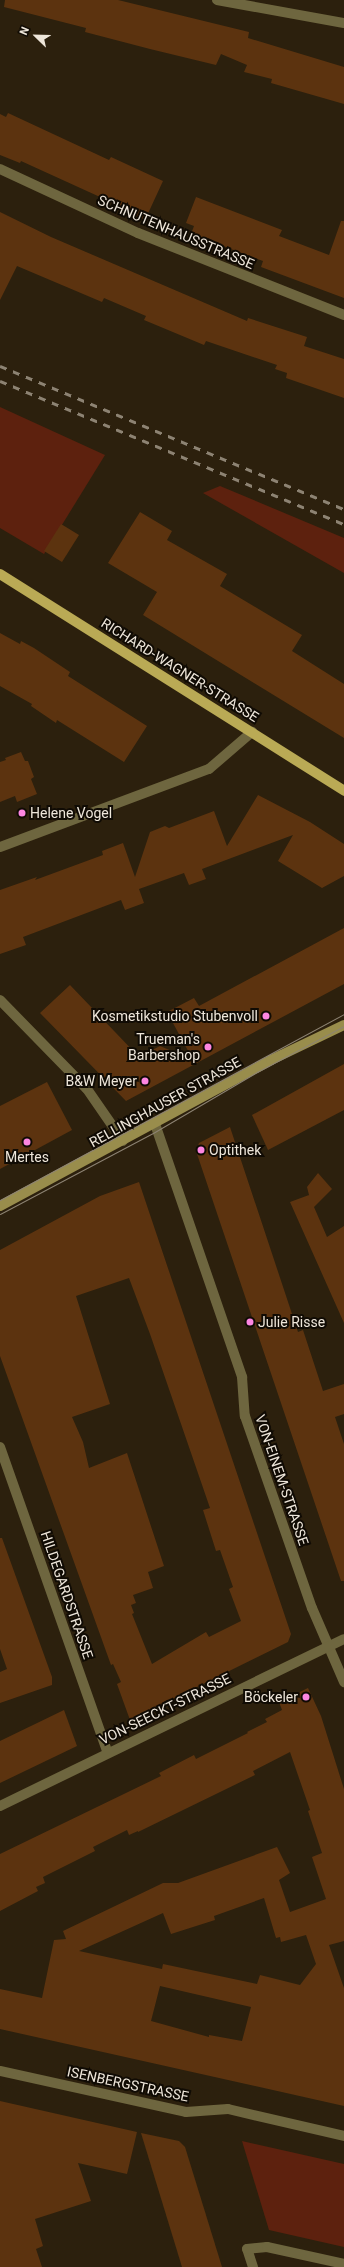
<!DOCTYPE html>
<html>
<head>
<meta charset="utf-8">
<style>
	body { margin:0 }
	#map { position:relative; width:344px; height:2267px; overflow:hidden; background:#2c200d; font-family:Roboto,sans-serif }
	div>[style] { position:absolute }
	.green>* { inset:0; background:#5d210e }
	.building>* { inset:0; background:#5c330f }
	.street>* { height:10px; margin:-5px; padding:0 5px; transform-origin:5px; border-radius:5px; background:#6e663f }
	.secondary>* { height:10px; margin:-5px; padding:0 5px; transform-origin:5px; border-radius:5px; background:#998d4c }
	.primary>* { height:10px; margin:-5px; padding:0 5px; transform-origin:5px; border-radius:5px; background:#baaa55 }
	.tram>* { height:1px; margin:-0.5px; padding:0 0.5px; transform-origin:0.5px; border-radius:0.5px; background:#8d8373 }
	.rail>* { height:3px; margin-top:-1.5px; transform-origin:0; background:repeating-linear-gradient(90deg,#8d8373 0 7px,transparent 0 14px) }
	.dots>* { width:11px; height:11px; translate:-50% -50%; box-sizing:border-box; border:2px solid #100b04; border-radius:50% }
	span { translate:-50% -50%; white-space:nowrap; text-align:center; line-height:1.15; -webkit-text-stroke:4px #100b04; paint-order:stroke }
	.street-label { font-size:14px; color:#eee6da }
	.poi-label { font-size:14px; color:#eee6da }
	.left { translate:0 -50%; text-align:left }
	.right { translate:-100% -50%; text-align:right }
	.north { position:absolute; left:16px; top:16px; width:40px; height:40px; -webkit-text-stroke:3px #100b04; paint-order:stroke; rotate:293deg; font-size:11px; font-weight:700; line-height:16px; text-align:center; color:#eee6da }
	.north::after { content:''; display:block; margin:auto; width:14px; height:18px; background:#eee6da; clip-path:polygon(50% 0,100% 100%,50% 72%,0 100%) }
</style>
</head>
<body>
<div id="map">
	<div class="green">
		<div style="clip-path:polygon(0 407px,105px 455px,44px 554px,0 528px)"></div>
		<div style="clip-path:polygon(220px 486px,344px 538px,344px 573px,203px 493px)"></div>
		<div style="clip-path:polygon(242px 2141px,344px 2164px,344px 2247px,269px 2230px)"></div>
	</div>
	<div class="building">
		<div style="clip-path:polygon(5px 0,118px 0,249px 32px,248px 38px,344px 67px,344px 104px,271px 83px,272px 79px,244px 72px,247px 65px,221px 54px,216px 65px,150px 49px,85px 32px,86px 28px,4px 7px)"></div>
		<div style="clip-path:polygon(8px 113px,109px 160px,111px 157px,163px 181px,145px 220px,114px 207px,111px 202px,21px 161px,20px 163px,0 155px,0 114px,6px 117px)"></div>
		<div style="clip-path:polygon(196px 197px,282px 230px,279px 236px,329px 255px,341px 221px,344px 221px,344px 298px,261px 267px,263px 261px,191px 234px,194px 226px,186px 223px)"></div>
		<div style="clip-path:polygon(0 212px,51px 237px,247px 321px,248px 318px,307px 337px,304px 346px,344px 359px,344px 398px,286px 378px,287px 373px,275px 369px,277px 365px,206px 341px,204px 345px,144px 320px,146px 316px,104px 298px,102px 302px,17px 266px,0 300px)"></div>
		<div style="clip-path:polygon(140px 512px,172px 531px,167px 540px,227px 574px,220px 586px,302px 635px,292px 651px,344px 684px,344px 738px,143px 615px,157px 592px,108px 563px)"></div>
		<div style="clip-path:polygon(61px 524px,79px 535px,62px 562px,44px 551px)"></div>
		<div style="clip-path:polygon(0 633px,20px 644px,21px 641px,34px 648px,70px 672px,68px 676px,147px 726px,124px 762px,57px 720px,56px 723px,31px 706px,32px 704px,0 686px)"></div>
		<div style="clip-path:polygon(21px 752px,25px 761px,28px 761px,34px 777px,31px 779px,37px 794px,17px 802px,15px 796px,0 802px,0 762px,6px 760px,5px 758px)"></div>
		<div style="clip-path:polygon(258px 795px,310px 822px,344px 844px,344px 876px,322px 888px,278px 861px,293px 835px,202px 869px,206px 879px,189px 885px,184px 873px,139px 889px,144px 903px,125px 910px,121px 900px,23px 937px,26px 945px,0 954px,0 890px,37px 877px,35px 880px,103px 855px,102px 851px,123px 843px,135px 877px,150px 832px,165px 826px,169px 828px,214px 811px,227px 846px)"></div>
		<div style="clip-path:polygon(344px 928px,344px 984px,126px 1101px,40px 1013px,70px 985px,139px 1057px,160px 1046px,193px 1060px,167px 1012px,194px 998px,199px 1006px)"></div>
		<div style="clip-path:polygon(344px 1064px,344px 1110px,268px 1150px,252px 1115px)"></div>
		<div style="clip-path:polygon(47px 1082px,72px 1130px,0 1169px,0 1106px)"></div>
		<div style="clip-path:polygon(230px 1127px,298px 1332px,303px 1330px,323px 1391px,344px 1384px,344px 1414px,335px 1417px,344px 1444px,344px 1581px,341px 1581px,196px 1151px,199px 1143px)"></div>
		<div style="clip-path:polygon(318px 1173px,332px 1189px,314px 1207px,327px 1237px,344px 1226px,344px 1323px,290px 1202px,309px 1195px,310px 1199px,307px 1187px)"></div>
		<div style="clip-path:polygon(evenodd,139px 1182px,291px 1634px,288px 1642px,130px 1720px,117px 1684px,121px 1682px,113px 1664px,111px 1665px,0 1356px,0 1250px,100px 1196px,139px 1182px,129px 1278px,150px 1334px,210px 1508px,203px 1510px,216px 1551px,220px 1550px,233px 1587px,229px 1589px,241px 1621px,209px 1637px,206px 1632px,152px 1664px,132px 1614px,134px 1613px,131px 1605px,136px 1603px,133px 1595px,153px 1588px,148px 1572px,164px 1566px,127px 1453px,89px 1468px,83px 1442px,72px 1417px,110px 1404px,76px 1296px,129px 1278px)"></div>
		<div style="clip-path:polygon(0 1538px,2px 1538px,52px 1677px,52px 1685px,0 1703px,0 1672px,7px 1669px,0 1649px)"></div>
		<div style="clip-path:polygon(evenodd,308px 1688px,321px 1716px,344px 1789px,344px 1941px,329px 1945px,344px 1988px,344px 2106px,0 2029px,0 1989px,42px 1998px,54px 1940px,66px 1939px,63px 1931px,163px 1883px,178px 1883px,277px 1847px,290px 1873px,279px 1880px,290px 1912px,326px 1899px,312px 1857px,322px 1853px,308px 1811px,310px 1810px,290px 1752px,253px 1771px,255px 1775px,138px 1832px,138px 1831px,129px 1835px,127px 1830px,93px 1847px,95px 1851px,43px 1877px,45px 1883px,36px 1887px,38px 1891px,0 1911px,0 1854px,161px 1776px,159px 1773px,194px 1755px,196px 1759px,248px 1733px,247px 1732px,267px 1722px,265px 1719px,282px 1710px,279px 1702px,308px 1688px,264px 1898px,276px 1938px,280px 1937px,281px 1942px,306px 1935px,316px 1964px,300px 1985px,260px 1975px,257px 1984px,163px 1964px,162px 1969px,79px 1951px,163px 1913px,171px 1934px,215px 1920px,214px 1916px,264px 1898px,308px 1688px,160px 1986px,251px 2007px,242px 2041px,209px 2035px,209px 2037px,151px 2021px,160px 1986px)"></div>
		<div style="clip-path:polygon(64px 1710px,77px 1746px,0 1783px,0 1741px)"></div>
		<div style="clip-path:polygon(0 2101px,137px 2132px,127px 2174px,78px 2163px,91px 2201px,35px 2219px,43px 2246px,36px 2249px,42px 2267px,0 2267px)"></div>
		<div style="clip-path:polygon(141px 2133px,179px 2141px,185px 2147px,222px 2267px,182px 2267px)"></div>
	</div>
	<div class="street">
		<div style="left:217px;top:0;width:129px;rotate:10.3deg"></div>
		<div style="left:0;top:169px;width:152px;rotate:24.9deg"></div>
		<div style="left:138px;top:233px;width:222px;rotate:21.7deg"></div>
		<div style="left:0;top:847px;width:223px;rotate:-20.5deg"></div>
		<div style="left:209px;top:769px;width:57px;rotate:-40.7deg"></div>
		<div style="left:0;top:1000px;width:124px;rotate:45.7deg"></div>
		<div style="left:87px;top:1089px;width:63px;rotate:55.3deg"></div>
		<div style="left:155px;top:1124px;width:268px;rotate:71deg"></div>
		<div style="left:242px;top:1377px;width:39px;rotate:86deg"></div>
		<div style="left:245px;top:1416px;width:203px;rotate:70.8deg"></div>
		<div style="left:312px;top:1608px;width:81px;rotate:66.6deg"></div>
		<div style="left:0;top:1447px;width:324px;rotate:70.6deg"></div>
		<div style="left:0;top:1806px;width:382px;rotate:-25.9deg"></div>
		<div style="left:0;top:2071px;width:190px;rotate:12.4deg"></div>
		<div style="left:186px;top:2112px;width:42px;rotate:-4.1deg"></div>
		<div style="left:228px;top:2109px;width:119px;rotate:13.1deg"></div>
		<div style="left:253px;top:2267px;width:19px;rotate:-108deg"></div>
		<div style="left:247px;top:2249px;width:20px;rotate:-6deg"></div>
		<div style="left:267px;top:2247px;width:79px;rotate:12.4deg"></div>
	</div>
	<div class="secondary">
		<div style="left:0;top:1206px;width:308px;rotate:-28.3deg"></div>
		<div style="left:271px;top:1060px;width:81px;rotate:-25.6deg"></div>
	</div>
	<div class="primary">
		<div style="left:0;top:574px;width:407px;rotate:32.2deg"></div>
	</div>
	<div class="tram">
		<div style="left:0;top:1200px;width:391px;rotate:-28.4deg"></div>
		<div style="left:0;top:1214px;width:173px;rotate:-27.9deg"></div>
		<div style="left:153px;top:1133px;width:121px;rotate:-30.4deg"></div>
		<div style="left:257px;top:1072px;width:98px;rotate:-27.9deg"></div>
	</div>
	<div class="rail">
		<div style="left:0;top:366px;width:373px;rotate:22.6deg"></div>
		<div style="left:0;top:381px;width:373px;rotate:22.6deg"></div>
	</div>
	<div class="dots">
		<div style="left:22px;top:813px;background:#fd86e2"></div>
		<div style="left:266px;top:1016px;background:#fd86e2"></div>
		<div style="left:208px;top:1047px;background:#fd86e2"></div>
		<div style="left:145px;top:1081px;background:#fd86e2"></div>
		<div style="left:27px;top:1142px;background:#fd86e2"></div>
		<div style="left:201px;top:1150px;background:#fd86e2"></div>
		<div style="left:250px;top:1322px;background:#fd86e2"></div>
		<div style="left:306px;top:1697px;background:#fd86e2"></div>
	</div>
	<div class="street-label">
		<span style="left:176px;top:232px;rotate:23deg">SCHNUTENHAUSSTRASSE</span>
		<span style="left:180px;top:670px;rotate:32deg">RICHARD-WAGNER-STRASSE</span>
		<span style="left:165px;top:1102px;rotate:-29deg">RELLINGHAUSER STRASSE</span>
		<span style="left:282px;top:1480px;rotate:71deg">VON-EINEM-STRASSE</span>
		<span style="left:67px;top:1595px;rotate:71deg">HILDEGARDSTRASSE</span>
		<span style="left:165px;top:1709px;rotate:-26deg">VON-SEECKT-STRASSE</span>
		<span style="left:128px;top:2084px;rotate:12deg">ISENBERGSTRASSE</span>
	</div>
	<div class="poi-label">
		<span class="left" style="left:30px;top:813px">Helene Vogel</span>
		<span class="right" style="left:258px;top:1016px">Kosmetikstudio Stubenvoll</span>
		<span class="right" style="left:200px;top:1047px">Trueman's<br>Barbershop</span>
		<span class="right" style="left:137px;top:1081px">B&amp;W Meyer</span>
		<span class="left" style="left:209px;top:1150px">Optithek</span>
		<span style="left:27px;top:1157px">Mertes</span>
		<span class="left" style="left:258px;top:1322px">Julie Risse</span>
		<span class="right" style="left:298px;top:1697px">Böckeler</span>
	</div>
	<div class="north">N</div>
</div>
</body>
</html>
